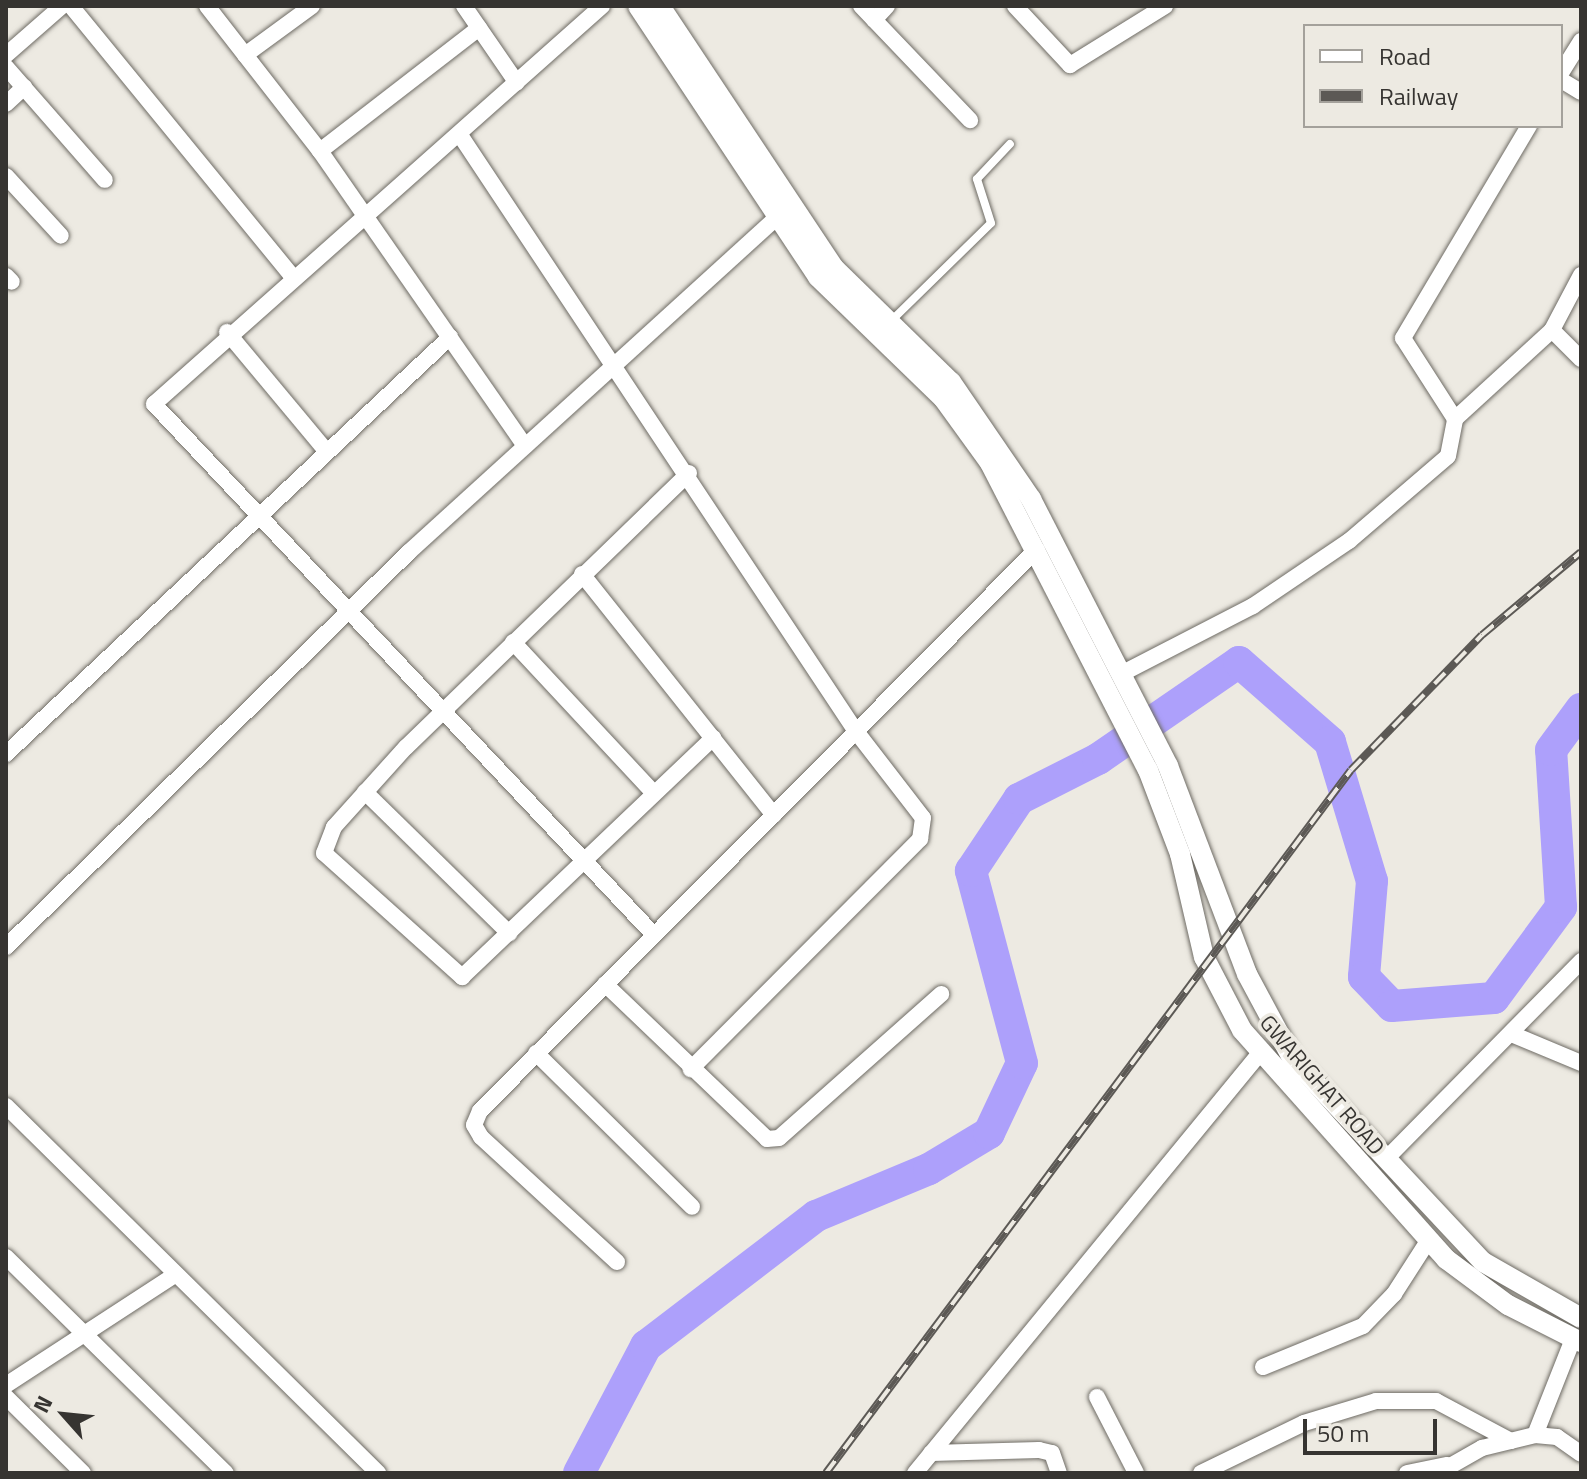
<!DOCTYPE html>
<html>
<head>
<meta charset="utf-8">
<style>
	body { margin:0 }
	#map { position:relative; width:1587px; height:1479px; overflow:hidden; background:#edeae2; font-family:"Titillium Web",sans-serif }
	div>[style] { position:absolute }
	.river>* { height:32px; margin:-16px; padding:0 16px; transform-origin:16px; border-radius:16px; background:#ada0fb }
	.roads { filter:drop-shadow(0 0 2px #6e6b64) drop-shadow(0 0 2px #6e6b64) }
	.service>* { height:8px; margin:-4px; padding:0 4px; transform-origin:4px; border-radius:4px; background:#fff }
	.minor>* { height:16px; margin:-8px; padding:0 8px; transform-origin:8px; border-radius:8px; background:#fff }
	.tertiary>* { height:20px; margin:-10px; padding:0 10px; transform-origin:10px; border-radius:10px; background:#fff }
	.rail>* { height:8px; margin-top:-4px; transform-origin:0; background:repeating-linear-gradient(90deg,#edeae2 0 15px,#5c5955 0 30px); box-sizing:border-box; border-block:2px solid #5c5955 }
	span { translate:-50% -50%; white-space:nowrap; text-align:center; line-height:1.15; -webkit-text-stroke:7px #edeae2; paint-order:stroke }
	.street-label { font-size:22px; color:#363431 }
	.frame { position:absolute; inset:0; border:8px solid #363431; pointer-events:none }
	.legend { position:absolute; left:1303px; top:24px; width:260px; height:104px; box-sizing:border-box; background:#edeae2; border:2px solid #a4a19b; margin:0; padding:10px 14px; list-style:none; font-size:24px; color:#363431 }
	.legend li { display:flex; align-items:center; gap:16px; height:40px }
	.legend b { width:40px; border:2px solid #a4a19b }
	.north { position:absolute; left:24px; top:1375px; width:80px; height:80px; -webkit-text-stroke:6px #edeae2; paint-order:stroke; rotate:297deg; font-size:22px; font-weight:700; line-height:32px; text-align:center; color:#363431 }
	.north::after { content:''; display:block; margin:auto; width:28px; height:36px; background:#363431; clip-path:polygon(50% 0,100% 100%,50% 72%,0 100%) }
	.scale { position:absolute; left:1303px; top:1419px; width:134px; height:36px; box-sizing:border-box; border:4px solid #363431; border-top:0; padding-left:10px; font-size:24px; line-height:28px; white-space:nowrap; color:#363431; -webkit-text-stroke:6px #edeae2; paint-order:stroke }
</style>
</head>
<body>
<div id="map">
	<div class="river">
		<div style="left:579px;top:1473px;width:144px;rotate:-62.2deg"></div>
		<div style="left:646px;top:1346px;width:214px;rotate:-37.4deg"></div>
		<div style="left:816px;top:1216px;width:122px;rotate:-22.6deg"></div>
		<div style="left:929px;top:1169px;width:70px;rotate:-31deg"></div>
		<div style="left:989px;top:1133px;width:77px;rotate:-64.8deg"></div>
		<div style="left:1022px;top:1063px;width:199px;rotate:-104.9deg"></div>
		<div style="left:971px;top:871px;width:87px;rotate:-56.3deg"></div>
		<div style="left:1019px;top:799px;width:89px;rotate:-26.9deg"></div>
		<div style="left:1098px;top:759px;width:171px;rotate:-34.5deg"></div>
		<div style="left:1239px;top:662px;width:121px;rotate:41.3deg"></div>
		<div style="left:1330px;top:742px;width:145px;rotate:73.2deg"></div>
		<div style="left:1372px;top:881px;width:96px;rotate:94.8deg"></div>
		<div style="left:1364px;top:977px;width:40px;rotate:46deg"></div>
		<div style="left:1392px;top:1006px;width:102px;rotate:-4.5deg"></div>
		<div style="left:1494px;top:998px;width:113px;rotate:-53.6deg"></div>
		<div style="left:1561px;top:907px;width:157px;rotate:-93.6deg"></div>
		<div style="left:1551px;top:750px;width:51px;rotate:-53.8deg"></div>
	</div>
	<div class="roads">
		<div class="service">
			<div style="left:890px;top:322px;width:141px;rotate:-44.4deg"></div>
			<div style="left:991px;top:223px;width:46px;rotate:-107.7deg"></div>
			<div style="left:977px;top:179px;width:48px;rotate:-46.7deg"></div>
		</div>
		<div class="minor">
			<div style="left:71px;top:6px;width:350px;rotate:50.7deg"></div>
			<div style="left:207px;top:6px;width:184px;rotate:52.1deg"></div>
			<div style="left:320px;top:151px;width:359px;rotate:55.2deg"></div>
			<div style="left:464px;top:6px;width:93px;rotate:55.5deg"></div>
			<div style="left:602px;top:6px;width:599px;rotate:138.38deg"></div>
			<div style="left:154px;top:404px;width:729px;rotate:46.72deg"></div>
			<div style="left:861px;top:6px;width:158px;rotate:46.3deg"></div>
			<div style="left:1015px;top:6px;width:81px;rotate:47deg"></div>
			<div style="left:1070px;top:65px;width:112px;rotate:-31.8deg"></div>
			<div style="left:874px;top:20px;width:19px;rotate:-47deg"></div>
			<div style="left:6px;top:55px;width:74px;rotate:-41.2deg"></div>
			<div style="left:245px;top:55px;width:83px;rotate:-36.2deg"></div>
			<div style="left:6px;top:67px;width:150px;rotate:48.8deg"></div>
			<div style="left:1561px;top:73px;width:38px;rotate:-58deg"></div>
			<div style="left:1561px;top:80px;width:23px;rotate:31deg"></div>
			<div style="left:6px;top:104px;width:25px;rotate:-43deg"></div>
			<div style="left:460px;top:135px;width:714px;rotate:56.42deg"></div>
			<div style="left:855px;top:730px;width:111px;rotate:52.3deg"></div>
			<div style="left:923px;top:818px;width:21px;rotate:98deg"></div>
			<div style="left:920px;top:839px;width:325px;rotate:134.9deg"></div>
			<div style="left:320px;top:151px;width:201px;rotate:-37.7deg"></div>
			<div style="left:6px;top:176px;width:81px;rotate:47.5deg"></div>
			<div style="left:1581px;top:275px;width:62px;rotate:117.8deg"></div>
			<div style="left:1552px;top:330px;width:41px;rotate:45deg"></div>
			<div style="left:6px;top:276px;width:8px;rotate:45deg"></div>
			<div style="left:227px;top:332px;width:155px;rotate:50.2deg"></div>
			<div style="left:1455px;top:419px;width:132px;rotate:-42.5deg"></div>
			<div style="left:689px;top:473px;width:394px;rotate:135.9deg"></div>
			<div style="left:406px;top:747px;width:108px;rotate:132deg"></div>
			<div style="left:334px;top:827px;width:28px;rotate:111deg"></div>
			<div style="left:324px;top:853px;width:186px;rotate:41.9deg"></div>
			<div style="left:462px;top:977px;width:347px;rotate:-43.6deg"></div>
			<div style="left:582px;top:574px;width:308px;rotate:51.5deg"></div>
			<div style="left:513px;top:642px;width:205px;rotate:47deg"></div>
			<div style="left:1123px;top:673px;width:146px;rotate:-27.3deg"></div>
			<div style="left:1253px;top:606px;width:116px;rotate:-34.1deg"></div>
			<div style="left:1349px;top:541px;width:130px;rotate:-40.6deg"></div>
			<div style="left:1448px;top:456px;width:38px;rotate:-79deg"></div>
			<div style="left:1455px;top:419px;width:96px;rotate:-122.7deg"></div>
			<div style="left:1403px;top:338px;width:247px;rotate:-59.3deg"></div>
			<div style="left:6px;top:754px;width:609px;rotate:-43.2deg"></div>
			<div style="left:365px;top:792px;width:202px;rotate:44.4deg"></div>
			<div style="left:6px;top:947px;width:564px;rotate:-44.43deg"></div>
			<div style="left:409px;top:552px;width:496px;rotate:-42.3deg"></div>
			<div style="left:605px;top:984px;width:224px;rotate:43.7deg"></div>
			<div style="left:767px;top:1139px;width:12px;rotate:-5deg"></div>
			<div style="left:779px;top:1138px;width:217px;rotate:-41.6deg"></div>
			<div style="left:1514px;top:1035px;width:73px;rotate:22.7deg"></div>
			<div style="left:536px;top:1053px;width:219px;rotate:44.6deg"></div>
			<div style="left:6px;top:1106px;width:523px;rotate:44.61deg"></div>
			<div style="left:1386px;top:1159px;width:278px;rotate:-45.4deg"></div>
			<div style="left:6px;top:1257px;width:308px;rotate:44.5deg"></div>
			<div style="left:617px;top:1262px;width:185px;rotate:-137.4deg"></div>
			<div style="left:481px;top:1137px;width:14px;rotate:-120deg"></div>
			<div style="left:474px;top:1125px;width:15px;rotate:-67deg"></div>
			<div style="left:480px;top:1111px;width:791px;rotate:-45.26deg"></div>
			<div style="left:1573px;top:1339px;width:103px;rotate:111.6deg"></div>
			<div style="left:1535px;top:1435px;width:22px;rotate:5deg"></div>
			<div style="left:1557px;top:1437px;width:29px;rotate:35deg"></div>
			<div style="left:1263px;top:1367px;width:108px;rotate:-22.3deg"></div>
			<div style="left:1363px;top:1326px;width:45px;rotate:-45.9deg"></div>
			<div style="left:1394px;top:1294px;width:63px;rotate:-57.3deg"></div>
			<div style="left:6px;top:1385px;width:203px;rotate:-33.1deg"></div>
			<div style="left:6px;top:1397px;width:108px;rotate:44.6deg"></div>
			<div style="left:1097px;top:1397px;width:85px;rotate:62.8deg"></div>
			<div style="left:931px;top:1453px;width:108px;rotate:-1.6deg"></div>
			<div style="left:1039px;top:1450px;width:13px;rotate:13deg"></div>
			<div style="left:1052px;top:1453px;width:21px;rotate:71deg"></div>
			<div style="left:915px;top:1473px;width:544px;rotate:-50.6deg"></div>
			<div style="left:1201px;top:1473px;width:114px;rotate:-25.9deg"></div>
			<div style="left:1304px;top:1423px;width:75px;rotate:-17deg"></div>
			<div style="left:1376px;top:1401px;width:60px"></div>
			<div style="left:1436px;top:1401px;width:85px;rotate:28.1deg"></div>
			<div style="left:1407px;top:1473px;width:41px;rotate:-11.3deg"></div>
			<div style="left:1438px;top:1473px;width:51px;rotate:-29.6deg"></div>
			<div style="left:1482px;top:1448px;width:55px;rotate:-13.8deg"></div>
		</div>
		<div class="tertiary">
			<div style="left:638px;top:6px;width:325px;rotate:56.4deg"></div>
			<div style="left:818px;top:277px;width:174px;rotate:44.1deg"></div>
			<div style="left:943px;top:398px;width:80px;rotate:54.1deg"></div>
			<div style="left:990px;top:463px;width:345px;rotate:62.8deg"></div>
			<div style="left:1148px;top:770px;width:90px;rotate:69.1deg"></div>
			<div style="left:1180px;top:854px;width:106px;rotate:76.9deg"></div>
			<div style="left:1204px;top:957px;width:82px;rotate:62.5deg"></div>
			<div style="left:1242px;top:1030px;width:307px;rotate:48.3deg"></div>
			<div style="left:1446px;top:1259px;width:77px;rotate:36.6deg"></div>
			<div style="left:1508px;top:1305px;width:82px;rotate:26.9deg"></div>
			<div style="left:660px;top:6px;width:315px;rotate:56.4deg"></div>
			<div style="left:834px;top:268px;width:163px;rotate:44.3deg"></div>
			<div style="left:951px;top:382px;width:142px;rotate:55.6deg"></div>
			<div style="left:1031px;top:499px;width:300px;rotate:62.8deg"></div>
			<div style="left:1168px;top:766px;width:222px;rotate:69.2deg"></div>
			<div style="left:1247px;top:974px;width:95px;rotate:61.8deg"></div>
			<div style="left:1292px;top:1058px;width:279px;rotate:46.9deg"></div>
			<div style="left:1483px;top:1262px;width:113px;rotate:29.7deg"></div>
		</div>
	</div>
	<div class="rail">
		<div style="left:826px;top:1473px;width:877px;rotate:-53.25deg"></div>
		<div style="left:1351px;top:770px;width:188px;rotate:-45.9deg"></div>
		<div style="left:1482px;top:635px;width:129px;rotate:-40deg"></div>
	</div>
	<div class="street-label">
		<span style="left:1322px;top:1085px;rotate:49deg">GWARIGHAT ROAD</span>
	</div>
	<div class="frame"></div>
	<ul class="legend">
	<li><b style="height:10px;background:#fff"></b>Road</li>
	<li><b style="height:10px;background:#5c5955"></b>Railway</li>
	</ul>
	<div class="north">N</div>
	<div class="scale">50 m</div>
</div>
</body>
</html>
